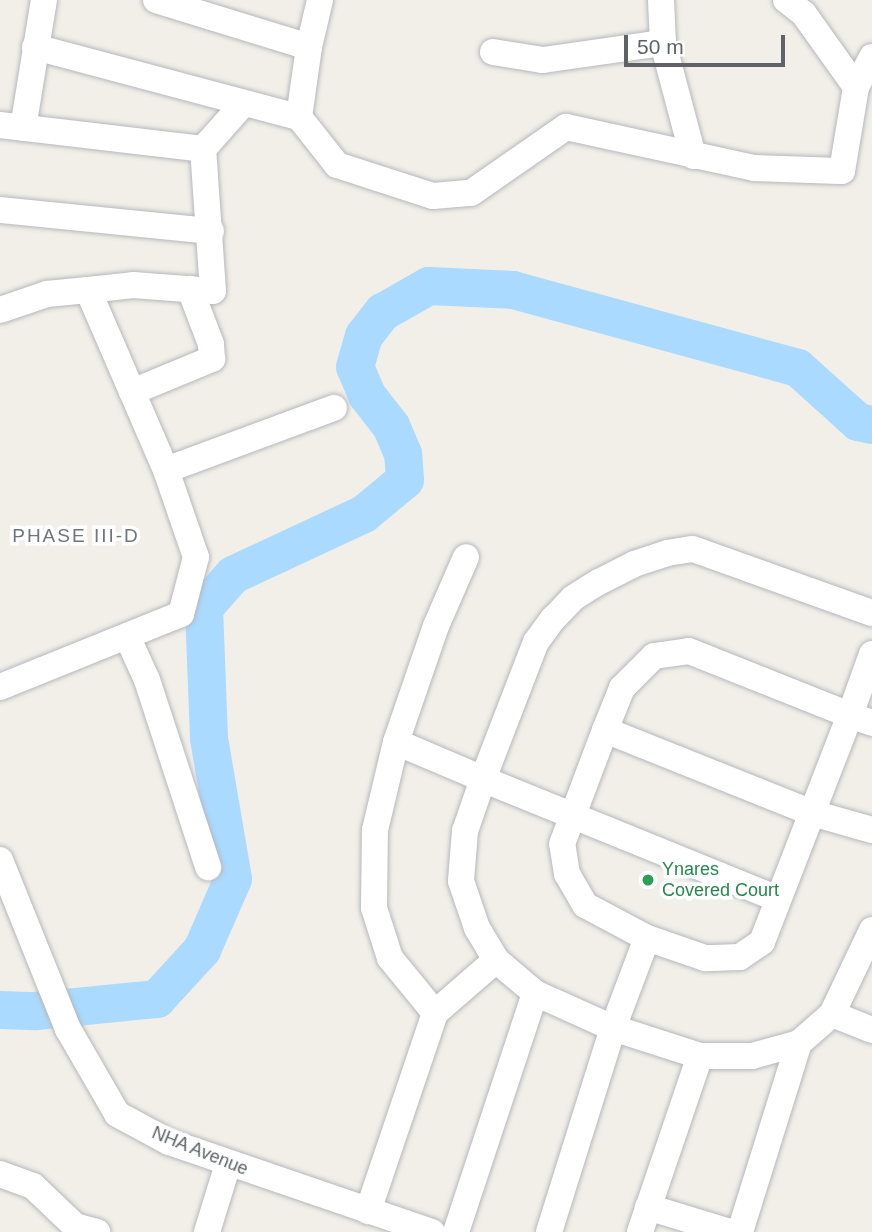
<!DOCTYPE html>
<html>
<head>
<meta charset="utf-8">
<style>
	body { margin:0 }
	#map { position:relative; width:872px; height:1232px; overflow:hidden; background:#f1efe8; font-family:Helvetica,sans-serif }
	div>[style] { position:absolute }
	.river>* { height:38px; margin:-19px; padding:0 19px; transform-origin:19px; border-radius:19px; background:#aadaff }
	.roads { filter:drop-shadow(0 0 2px #b5b8bc) drop-shadow(0 0 2px #b5b8bc) }
	.minor>* { height:26px; margin:-13px; padding:0 13px; transform-origin:13px; border-radius:13px; background:#fff }
	.dots>* { width:19px; height:19px; translate:-50% -50%; box-sizing:border-box; border:4px solid #fff; border-radius:50% }
	span { translate:-50% -50%; white-space:nowrap; text-align:center; line-height:1.15; -webkit-text-stroke:7px #fff; paint-order:stroke }
	.leisure-label { font-size:18px; color:#27864d }
	.left { translate:0 -50%; text-align:left }
	.street-label { font-size:18px; color:#5f6368 }
	.neighbourhood-label { font-size:19px; color:#70757a; letter-spacing:2px }
	.scale { position:absolute; left:624px; top:35px; width:161px; height:32px; box-sizing:border-box; border:4px solid #5f6368; border-top:0; padding-left:9px; font-size:21px; line-height:24px; white-space:nowrap; color:#5f6368; -webkit-text-stroke:5px #fff; paint-order:stroke }
</style>
</head>
<body>
<div id="map">
	<div class="river">
		<div style="left:0;top:1010px;width:36px;rotate:2deg"></div>
		<div style="left:36px;top:1011px;width:122px;rotate:-5.7deg"></div>
		<div style="left:157px;top:999px;width:67px;rotate:-47.4deg"></div>
		<div style="left:202px;top:950px;width:77px;rotate:-66.4deg"></div>
		<div style="left:233px;top:879px;width:143px;rotate:-99.7deg"></div>
		<div style="left:209px;top:738px;width:130px;rotate:-92.2deg"></div>
		<div style="left:204px;top:608px;width:44px;rotate:-48.7deg"></div>
		<div style="left:233px;top:575px;width:145px;rotate:-25deg"></div>
		<div style="left:364px;top:514px;width:53px;rotate:-39.7deg"></div>
		<div style="left:405px;top:480px;width:26px;rotate:-94deg"></div>
		<div style="left:403px;top:454px;width:30px;rotate:-113deg"></div>
		<div style="left:391px;top:426px;width:39px;rotate:-128deg"></div>
		<div style="left:367px;top:395px;width:30px;rotate:-113deg"></div>
		<div style="left:355px;top:367px;width:32px;rotate:-74deg"></div>
		<div style="left:364px;top:336px;width:31px;rotate:-52deg"></div>
		<div style="left:383px;top:312px;width:53px;rotate:-29.5deg"></div>
		<div style="left:429px;top:286px;width:84px;rotate:2.7deg"></div>
		<div style="left:513px;top:290px;width:295px;rotate:15.3deg"></div>
		<div style="left:798px;top:368px;width:81px;rotate:42deg"></div>
		<div style="left:858px;top:422px;width:14px;rotate:12deg"></div>
	</div>
	<div class="roads">
		<div class="minor">
			<div style="left:156px;top:0;width:160px;rotate:17.1deg"></div>
			<div style="left:320px;top:0;width:48px;rotate:103.2deg"></div>
			<div style="left:309px;top:47px;width:71px;rotate:98.1deg"></div>
			<div style="left:299px;top:117px;width:61px;rotate:51.6deg"></div>
			<div style="left:337px;top:165px;width:101px;rotate:17.9deg"></div>
			<div style="left:433px;top:196px;width:38px;rotate:-5deg"></div>
			<div style="left:471px;top:193px;width:116px;rotate:-34.8deg"></div>
			<div style="left:566px;top:127px;width:192px;rotate:12.3deg"></div>
			<div style="left:754px;top:168px;width:88px;rotate:2deg"></div>
			<div style="left:842px;top:171px;width:85px;rotate:-80.5deg"></div>
			<div style="left:856px;top:87px;width:90px;rotate:-125.5deg"></div>
			<div style="left:804px;top:14px;width:23px;rotate:-142deg"></div>
			<div style="left:661px;top:0;width:43px;rotate:87.3deg"></div>
			<div style="left:663px;top:43px;width:117px;rotate:75.1deg"></div>
			<div style="left:35px;top:47px;width:273px;rotate:14.9deg"></div>
			<div style="left:493px;top:52px;width:51px;rotate:9.1deg"></div>
			<div style="left:543px;top:60px;width:121px;rotate:-8.1deg"></div>
			<div style="left:856px;top:87px;width:34px;rotate:-62deg"></div>
			<div style="left:0;top:125px;width:204px;rotate:6.7deg"></div>
			<div style="left:23px;top:128px;width:130px;rotate:-80.7deg"></div>
			<div style="left:0;top:210px;width:212px;rotate:5.7deg"></div>
			<div style="left:88px;top:290px;width:45px;rotate:-6.3deg"></div>
			<div style="left:133px;top:285px;width:80px;rotate:4.3deg"></div>
			<div style="left:213px;top:291px;width:142px;rotate:-94deg"></div>
			<div style="left:203px;top:149px;width:60px;rotate:-48.4deg"></div>
			<div style="left:0;top:310px;width:50px;rotate:-18.8deg"></div>
			<div style="left:47px;top:294px;width:41px;rotate:-5.6deg"></div>
			<div style="left:88px;top:290px;width:196px;rotate:66.6deg"></div>
			<div style="left:166px;top:470px;width:92px;rotate:71deg"></div>
			<div style="left:196px;top:557px;width:59px;rotate:104.7deg"></div>
			<div style="left:181px;top:614px;width:195px;rotate:158deg"></div>
			<div style="left:132px;top:392px;width:87px;rotate:-22.4deg"></div>
			<div style="left:212px;top:359px;width:15px;rotate:-94deg"></div>
			<div style="left:211px;top:344px;width:59px;rotate:-110.9deg"></div>
			<div style="left:166px;top:470px;width:179px;rotate:-20.3deg"></div>
			<div style="left:127px;top:636px;width:48px;rotate:65.6deg"></div>
			<div style="left:147px;top:680px;width:197px;rotate:71.9deg"></div>
			<div style="left:872px;top:654px;width:65px;rotate:109.8deg"></div>
			<div style="left:850px;top:715px;width:105px;rotate:111.2deg"></div>
			<div style="left:812px;top:813px;width:138px;rotate:111.2deg"></div>
			<div style="left:762px;top:942px;width:27px;rotate:146deg"></div>
			<div style="left:740px;top:957px;width:35px;rotate:178deg"></div>
			<div style="left:705px;top:958px;width:61px;rotate:-161deg"></div>
			<div style="left:647px;top:938px;width:70px;rotate:-152deg"></div>
			<div style="left:585px;top:905px;width:36px;rotate:-120deg"></div>
			<div style="left:567px;top:874px;width:30px;rotate:-99deg"></div>
			<div style="left:562px;top:844px;width:122px;rotate:-69.3deg"></div>
			<div style="left:605px;top:730px;width:45px;rotate:-68deg"></div>
			<div style="left:622px;top:688px;width:45px;rotate:-45deg"></div>
			<div style="left:654px;top:656px;width:35px;rotate:-8deg"></div>
			<div style="left:689px;top:651px;width:173px;rotate:21.7deg"></div>
			<div style="left:850px;top:715px;width:23px;rotate:20deg"></div>
			<div style="left:605px;top:730px;width:223px;rotate:21.8deg"></div>
			<div style="left:812px;top:813px;width:62px;rotate:15.8deg"></div>
			<div style="left:396px;top:742px;width:123px;rotate:-71deg"></div>
			<div style="left:436px;top:626px;width:75px;rotate:-66.5deg"></div>
			<div style="left:0;top:860px;width:182px;rotate:68.1deg"></div>
			<div style="left:68px;top:1029px;width:98px;rotate:60deg"></div>
			<div style="left:117px;top:1114px;width:59px;rotate:28.3deg"></div>
			<div style="left:169px;top:1142px;width:278px;rotate:18.9deg"></div>
			<div style="left:778px;top:899px;width:318px;rotate:-157.9deg"></div>
			<div style="left:483px;top:779px;width:55px;rotate:109.1deg"></div>
			<div style="left:465px;top:831px;width:50px;rotate:94.6deg"></div>
			<div style="left:461px;top:881px;width:50px;rotate:71.2deg"></div>
			<div style="left:477px;top:928px;width:37px;rotate:59deg"></div>
			<div style="left:496px;top:960px;width:51px;rotate:40.2deg"></div>
			<div style="left:535px;top:993px;width:85px;rotate:24.2deg"></div>
			<div style="left:613px;top:1028px;width:91px;rotate:17.8deg"></div>
			<div style="left:700px;top:1056px;width:52px"></div>
			<div style="left:752px;top:1056px;width:49px;rotate:-15.5deg"></div>
			<div style="left:799px;top:1043px;width:44px;rotate:-41.3deg"></div>
			<div style="left:832px;top:1014px;width:93px;rotate:-64.5deg"></div>
			<div style="left:435px;top:1013px;width:71px;rotate:-129.3deg"></div>
			<div style="left:390px;top:958px;width:52px;rotate:-107.7deg"></div>
			<div style="left:374px;top:908px;width:78px;rotate:-89.3deg"></div>
			<div style="left:375px;top:830px;width:90px;rotate:-76.6deg"></div>
			<div style="left:396px;top:742px;width:95px;rotate:23deg"></div>
			<div style="left:483px;top:779px;width:147px;rotate:-68.9deg"></div>
			<div style="left:536px;top:642px;width:29px;rotate:-54deg"></div>
			<div style="left:553px;top:619px;width:29px;rotate:-46deg"></div>
			<div style="left:573px;top:598px;width:31px;rotate:-32deg"></div>
			<div style="left:599px;top:582px;width:39px;rotate:-27deg"></div>
			<div style="left:634px;top:564px;width:35px;rotate:-18deg"></div>
			<div style="left:667px;top:553px;width:26px;rotate:-9deg"></div>
			<div style="left:693px;top:549px;width:190px;rotate:19.7deg"></div>
			<div style="left:832px;top:1014px;width:43px;rotate:21.8deg"></div>
			<div style="left:0;top:1174px;width:35px;rotate:20deg"></div>
			<div style="left:33px;top:1186px;width:58px;rotate:43.6deg"></div>
			<div style="left:75px;top:1226px;width:23px;rotate:15deg"></div>
			<div style="left:648px;top:1207px;width:86px;rotate:17deg"></div>
			<div style="left:368px;top:1211px;width:209px;rotate:-71.3deg"></div>
			<div style="left:435px;top:1013px;width:81px;rotate:-41deg"></div>
			<div style="left:207px;top:1232px;width:71px;rotate:-72.8deg"></div>
			<div style="left:456px;top:1232px;width:252px;rotate:-71.7deg"></div>
			<div style="left:549px;top:1232px;width:214px;rotate:-72.6deg"></div>
			<div style="left:613px;top:1028px;width:96px;rotate:-69.3deg"></div>
			<div style="left:640px;top:1232px;width:186px;rotate:-71.2deg"></div>
			<div style="left:740px;top:1232px;width:198px;rotate:-72.7deg"></div>
		</div>
	</div>
	<div class="dots">
		<div style="left:648px;top:880px;background:#2e9e5b"></div>
	</div>
	<div class="leisure-label">
		<span class="left" style="left:662px;top:880px">Ynares<br>Covered Court</span>
	</div>
	<div class="street-label">
		<span style="left:200px;top:1151px;rotate:22deg">NHA Avenue</span>
	</div>
	<div class="neighbourhood-label">
		<span style="left:76px;top:536px">PHASE III-D</span>
	</div>
	<div class="scale">50 m</div>
</div>
</body>
</html>
